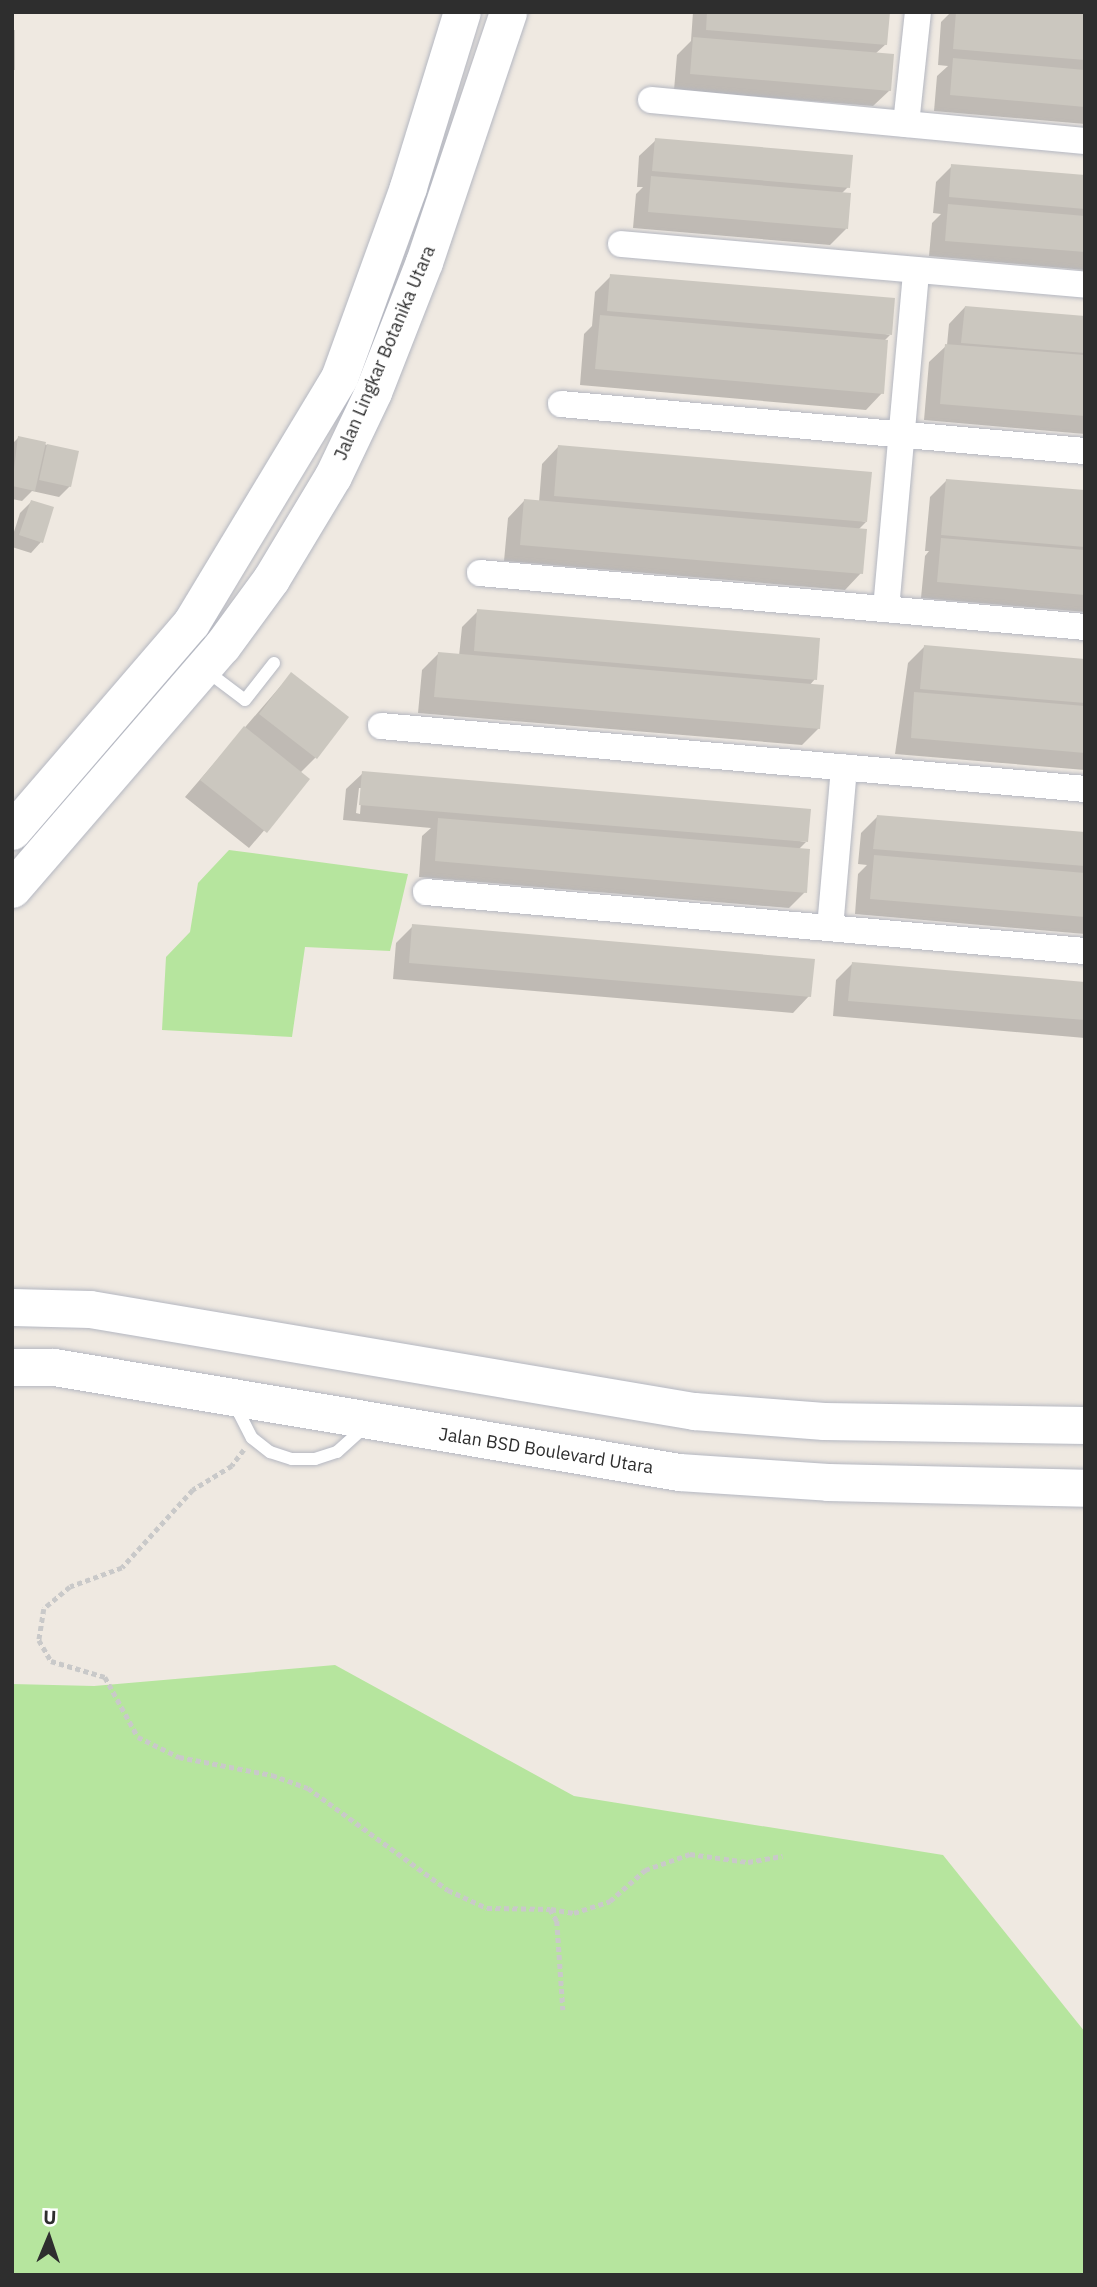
<!DOCTYPE html>
<html>
<head>
<meta charset="utf-8">
<style>
	body { margin:0 }
	#map { position:relative; width:1097px; height:2287px; overflow:hidden; background:#efe9e1; font-family:"IBM Plex Sans",sans-serif }
	div>[style] { position:absolute }
	.green>* { inset:0; background:#b6e59e }
	.shadow>* { inset:0; background:#0003 }
	.building>* { inset:0; background:#cbc7bf }
	.path>* { height:4.5px; margin-top:-2.25px; transform-origin:0; background:repeating-linear-gradient(90deg,#c9c9c9 0 5px,transparent 0 8.5px) }
	.roads { filter:drop-shadow(0 0 2px #b4b7c1) drop-shadow(0 0 2px #b4b7c1) }
	.lane>* { height:12px; margin:-6px; padding:0 6px; transform-origin:6px; border-radius:6px; background:#fff }
	.street>* { height:26px; margin:-13px; padding:0 13px; transform-origin:13px; border-radius:13px; background:#fff }
	.secondary>* { height:37px; margin:-18.5px; padding:0 18.5px; transform-origin:18.5px; border-radius:18.5px; background:#fff }
	span { translate:-50% -50%; white-space:nowrap; text-align:center; line-height:1.15; -webkit-text-stroke:6px #fff; paint-order:stroke }
	.street-label { font-size:18px; color:#2e2e2e }
	.frame { position:absolute; inset:0; border:14px solid #2e2e2e; pointer-events:none }
	.north { position:absolute; left:14px; top:2203px; width:70px; height:70px; -webkit-text-stroke:5px #fff; paint-order:stroke; rotate:2deg; font-size:19px; font-weight:700; line-height:28px; text-align:center; color:#2e2e2e }
	.north::after { content:''; display:block; margin:auto; width:24px; height:32px; background:#2e2e2e; clip-path:polygon(50% 0,100% 100%,50% 72%,0 100%) }
</style>
</head>
<body>
<div id="map">
	<div class="green">
		<div style="clip-path:polygon(229px 850px,408px 874px,390px 951px,305px 947px,292px 1037px,162px 1030px,166px 957px,190px 932px,198px 883px)"></div>
		<div style="clip-path:polygon(335px 1665px,574px 1796px,943px 1855px,1085px 2032px,1085px 2275px,12px 2275px,12px 1684px,94px 1686px)"></div>
	</div>
	<div class="shadow">
		<div style="clip-path:polygon(693px 12px,888px 12px,886px 44px,875px 54px,890px 90px,873px 106px,674px 90px,677px 55px,691px 41px)"></div>
		<div style="clip-path:polygon(951px 12px,1085px 16px,1085px 124px,934px 111px,937px 76px,948px 66px,938px 65px,941px 22px)"></div>
		<div style="clip-path:polygon(656px 140px,848px 187px,841px 194px,846px 229px,830px 245px,633px 228px,636px 194px,643px 187px,637px 187px,639px 156px)"></div>
		<div style="clip-path:polygon(952px 166px,1085px 177px,1085px 270px,929px 256px,932px 223px,941px 214px,933px 213px,936px 182px)"></div>
		<div style="clip-path:polygon(611px 276px,890px 335px,884px 341px,882px 393px,866px 410px,580px 385px,584px 334px,592px 326px,595px 292px)"></div>
		<div style="clip-path:polygon(965px 307px,1085px 317px,1085px 434px,924px 420px,929px 362px,947px 345px,949px 324px)"></div>
		<div style="clip-path:polygon(12px 436px,13px 443px,18px 438px,77px 452px,70px 486px,59px 497px,32px 491px,22px 501px,12px 499px)"></div>
		<div style="clip-path:polygon(558px 447px,866px 522px,858px 530px,861px 573px,845px 590px,504px 561px,508px 518px,524px 501px,539px 502px,542px 464px)"></div>
		<div style="clip-path:polygon(947px 480px,1085px 492px,1085px 612px,921px 598px,925px 556px,929px 551px,925px 551px,930px 497px)"></div>
		<div style="clip-path:polygon(31px 502px,41px 542px,31px 553px,12px 547px,12px 538px,20px 513px)"></div>
		<div style="clip-path:polygon(478px 611px,815px 679px,809px 686px,819px 728px,802px 745px,418px 713px,422px 670px,438px 654px,459px 656px,462px 627px)"></div>
		<div style="clip-path:polygon(924px 647px,1085px 661px,1085px 770px,895px 754px,908px 663px)"></div>
		<div style="clip-path:polygon(291px 674px,316px 757px,300px 773px,308px 779px,249px 848px,185px 797px)"></div>
		<div style="clip-path:polygon(evenodd,363px 773px,806px 842px,798px 850px,805px 892px,789px 908px,419px 877px,422px 836px,431px 828px,343px 820px,346px 789px,363px 773px,359px 788px,362px 788px,360px 814px,356px 813px,359px 788px)"></div>
		<div style="clip-path:polygon(877px 817px,1085px 834px,1085px 934px,855px 914px,858px 874px,867px 865px,858px 864px,861px 833px)"></div>
		<div style="clip-path:polygon(413px 926px,809px 996px,793px 1013px,393px 979px,396px 943px)"></div>
		<div style="clip-path:polygon(852px 964px,1085px 983px,1085px 1038px,833px 1016px,836px 980px)"></div>
	</div>
	<div class="building">
		<div style="clip-path:polygon(707px 12px,890px 12px,887px 45px,706px 30px)"></div>
		<div style="clip-path:polygon(956px 12px,1085px 14px,1085px 60px,953px 49px)"></div>
		<div style="clip-path:polygon(12px 30px,15px 30px,15px 70px,12px 70px)"></div>
		<div style="clip-path:polygon(693px 37px,894px 54px,891px 91px,690px 74px)"></div>
		<div style="clip-path:polygon(953px 58px,1085px 70px,1085px 107px,950px 95px)"></div>
		<div style="clip-path:polygon(655px 138px,853px 155px,850px 188px,652px 171px)"></div>
		<div style="clip-path:polygon(951px 164px,1085px 175px,1085px 209px,949px 197px)"></div>
		<div style="clip-path:polygon(651px 176px,851px 193px,848px 229px,648px 212px)"></div>
		<div style="clip-path:polygon(948px 204px,1085px 216px,1085px 252px,945px 241px)"></div>
		<div style="clip-path:polygon(610px 274px,895px 298px,892px 335px,607px 311px)"></div>
		<div style="clip-path:polygon(965px 306px,1085px 316px,1085px 353px,961px 343px)"></div>
		<div style="clip-path:polygon(600px 315px,888px 340px,884px 394px,595px 369px)"></div>
		<div style="clip-path:polygon(945px 344px,1085px 355px,1085px 416px,940px 404px)"></div>
		<div style="clip-path:polygon(18px 436px,46px 442px,35px 491px,12px 486px)"></div>
		<div style="clip-path:polygon(47px 444px,79px 451px,71px 487px,39px 480px)"></div>
		<div style="clip-path:polygon(558px 445px,872px 472px,867px 522px,554px 496px)"></div>
		<div style="clip-path:polygon(946px 479px,1085px 490px,1085px 547px,941px 535px)"></div>
		<div style="clip-path:polygon(524px 499px,867px 529px,863px 574px,520px 545px)"></div>
		<div style="clip-path:polygon(31px 500px,54px 507px,43px 543px,19px 535px)"></div>
		<div style="clip-path:polygon(941px 538px,1085px 550px,1085px 595px,937px 582px)"></div>
		<div style="clip-path:polygon(477px 609px,820px 638px,817px 680px,474px 651px)"></div>
		<div style="clip-path:polygon(924px 645px,1085px 659px,1085px 703px,920px 689px)"></div>
		<div style="clip-path:polygon(438px 652px,824px 685px,820px 729px,434px 697px)"></div>
		<div style="clip-path:polygon(291px 672px,349px 717px,317px 759px,259px 714px)"></div>
		<div style="clip-path:polygon(914px 692px,1085px 706px,1085px 753px,911px 738px)"></div>
		<div style="clip-path:polygon(244px 726px,310px 779px,267px 833px,200px 780px)"></div>
		<div style="clip-path:polygon(362px 771px,811px 809px,808px 842px,359px 805px)"></div>
		<div style="clip-path:polygon(877px 815px,1085px 832px,1085px 866px,873px 849px)"></div>
		<div style="clip-path:polygon(438px 818px,810px 849px,807px 893px,435px 861px)"></div>
		<div style="clip-path:polygon(874px 855px,1085px 873px,1085px 917px,870px 899px)"></div>
		<div style="clip-path:polygon(412px 924px,815px 959px,811px 997px,409px 963px)"></div>
		<div style="clip-path:polygon(852px 962px,1085px 982px,1085px 1020px,848px 1001px)"></div>
	</div>
	<div class="path">
		<div style="left:244px;top:1450px;width:20px;rotate:127deg"></div>
		<div style="left:232px;top:1466px;width:46px;rotate:148.4deg"></div>
		<div style="left:193px;top:1490px;width:105px;rotate:132.3deg"></div>
		<div style="left:122px;top:1568px;width:55px;rotate:159.9deg"></div>
		<div style="left:70px;top:1587px;width:34px;rotate:140deg"></div>
		<div style="left:44px;top:1609px;width:31px;rotate:99deg"></div>
		<div style="left:39px;top:1640px;width:24px;rotate:60deg"></div>
		<div style="left:51px;top:1661px;width:56px;rotate:16.5deg"></div>
		<div style="left:105px;top:1677px;width:68px;rotate:61.2deg"></div>
		<div style="left:138px;top:1737px;width:46px;rotate:26deg"></div>
		<div style="left:179px;top:1757px;width:95px;rotate:11deg"></div>
		<div style="left:272px;top:1775px;width:38px;rotate:20deg"></div>
		<div style="left:308px;top:1788px;width:173px;rotate:36.1deg"></div>
		<div style="left:448px;top:1890px;width:43px;rotate:24.8deg"></div>
		<div style="left:487px;top:1908px;width:63px;rotate:0.9deg"></div>
		<div style="left:550px;top:1909px;width:14px;rotate:60deg"></div>
		<div style="left:557px;top:1921px;width:89px;rotate:86.1deg"></div>
		<div style="left:551px;top:1909px;width:23px;rotate:10deg"></div>
		<div style="left:574px;top:1913px;width:38px;rotate:-18deg"></div>
		<div style="left:610px;top:1901px;width:47px;rotate:-41.5deg"></div>
		<div style="left:645px;top:1870px;width:48px;rotate:-19.6deg"></div>
		<div style="left:690px;top:1854px;width:59px;rotate:7.9deg"></div>
		<div style="left:748px;top:1862px;width:35px;rotate:-10deg"></div>
	</div>
	<div class="roads">
		<div class="lane">
			<div style="left:204px;top:669px;width:51px;rotate:37.1deg"></div>
			<div style="left:245px;top:700px;width:47px;rotate:-51.9deg"></div>
			<div style="left:234px;top:1403px;width:39px;rotate:63deg"></div>
			<div style="left:252px;top:1438px;width:23px;rotate:38deg"></div>
			<div style="left:270px;top:1452px;width:23px;rotate:18deg"></div>
			<div style="left:292px;top:1459px;width:23px"></div>
			<div style="left:315px;top:1459px;width:23px;rotate:-18deg"></div>
			<div style="left:337px;top:1452px;width:42px;rotate:-42.1deg"></div>
		</div>
		<div class="street">
			<div style="left:651px;top:100px;width:436px;rotate:5.4deg"></div>
			<div style="left:906px;top:124px;width:113px;rotate:-83.9deg"></div>
			<div style="left:621px;top:244px;width:466px;rotate:5deg"></div>
			<div style="left:561px;top:404px;width:526px;rotate:5.13deg"></div>
			<div style="left:480px;top:573px;width:607px;rotate:5.1deg"></div>
			<div style="left:886px;top:609px;width:340px;rotate:-84.9deg"></div>
			<div style="left:381px;top:726px;width:707px;rotate:5.11deg"></div>
			<div style="left:426px;top:892px;width:662px;rotate:5.12deg"></div>
			<div style="left:830px;top:928px;width:161px;rotate:-85deg"></div>
		</div>
		<div class="secondary">
			<div style="left:12px;top:831px;width:274px;rotate:-49.3deg"></div>
			<div style="left:191px;top:623px;width:286px;rotate:-58.9deg"></div>
			<div style="left:339px;top:378px;width:203px;rotate:-70.1deg"></div>
			<div style="left:408px;top:187px;width:183px;rotate:-72.9deg"></div>
			<div style="left:12px;top:889px;width:321px;rotate:-49.2deg"></div>
			<div style="left:222px;top:646px;width:83px;rotate:-53.8deg"></div>
			<div style="left:271px;top:579px;width:120px;rotate:-59deg"></div>
			<div style="left:333px;top:476px;width:93px;rotate:-64.5deg"></div>
			<div style="left:373px;top:392px;width:140px;rotate:-68.6deg"></div>
			<div style="left:424px;top:262px;width:264px;rotate:-71.4deg"></div>
			<div style="left:12px;top:1307px;width:78px;rotate:1.5deg"></div>
			<div style="left:90px;top:1309px;width:613px;rotate:9.59deg"></div>
			<div style="left:694px;top:1411px;width:130px;rotate:4.4deg"></div>
			<div style="left:824px;top:1421px;width:261px;rotate:0.9deg"></div>
			<div style="left:12px;top:1367px;width:42px"></div>
			<div style="left:54px;top:1367px;width:634px;rotate:9.54deg"></div>
			<div style="left:679px;top:1472px;width:149px;rotate:3.8deg"></div>
			<div style="left:828px;top:1482px;width:257px;rotate:1.3deg"></div>
		</div>
	</div>
	<div class="street-label">
		<span style="left:385px;top:353px;rotate:-67deg">Jalan Lingkar Botanika Utara</span>
		<span style="left:546px;top:1451px;rotate:9deg">Jalan BSD Boulevard Utara</span>
	</div>
	<div class="frame"></div>
	<div class="north">U</div>
</div>
</body>
</html>
